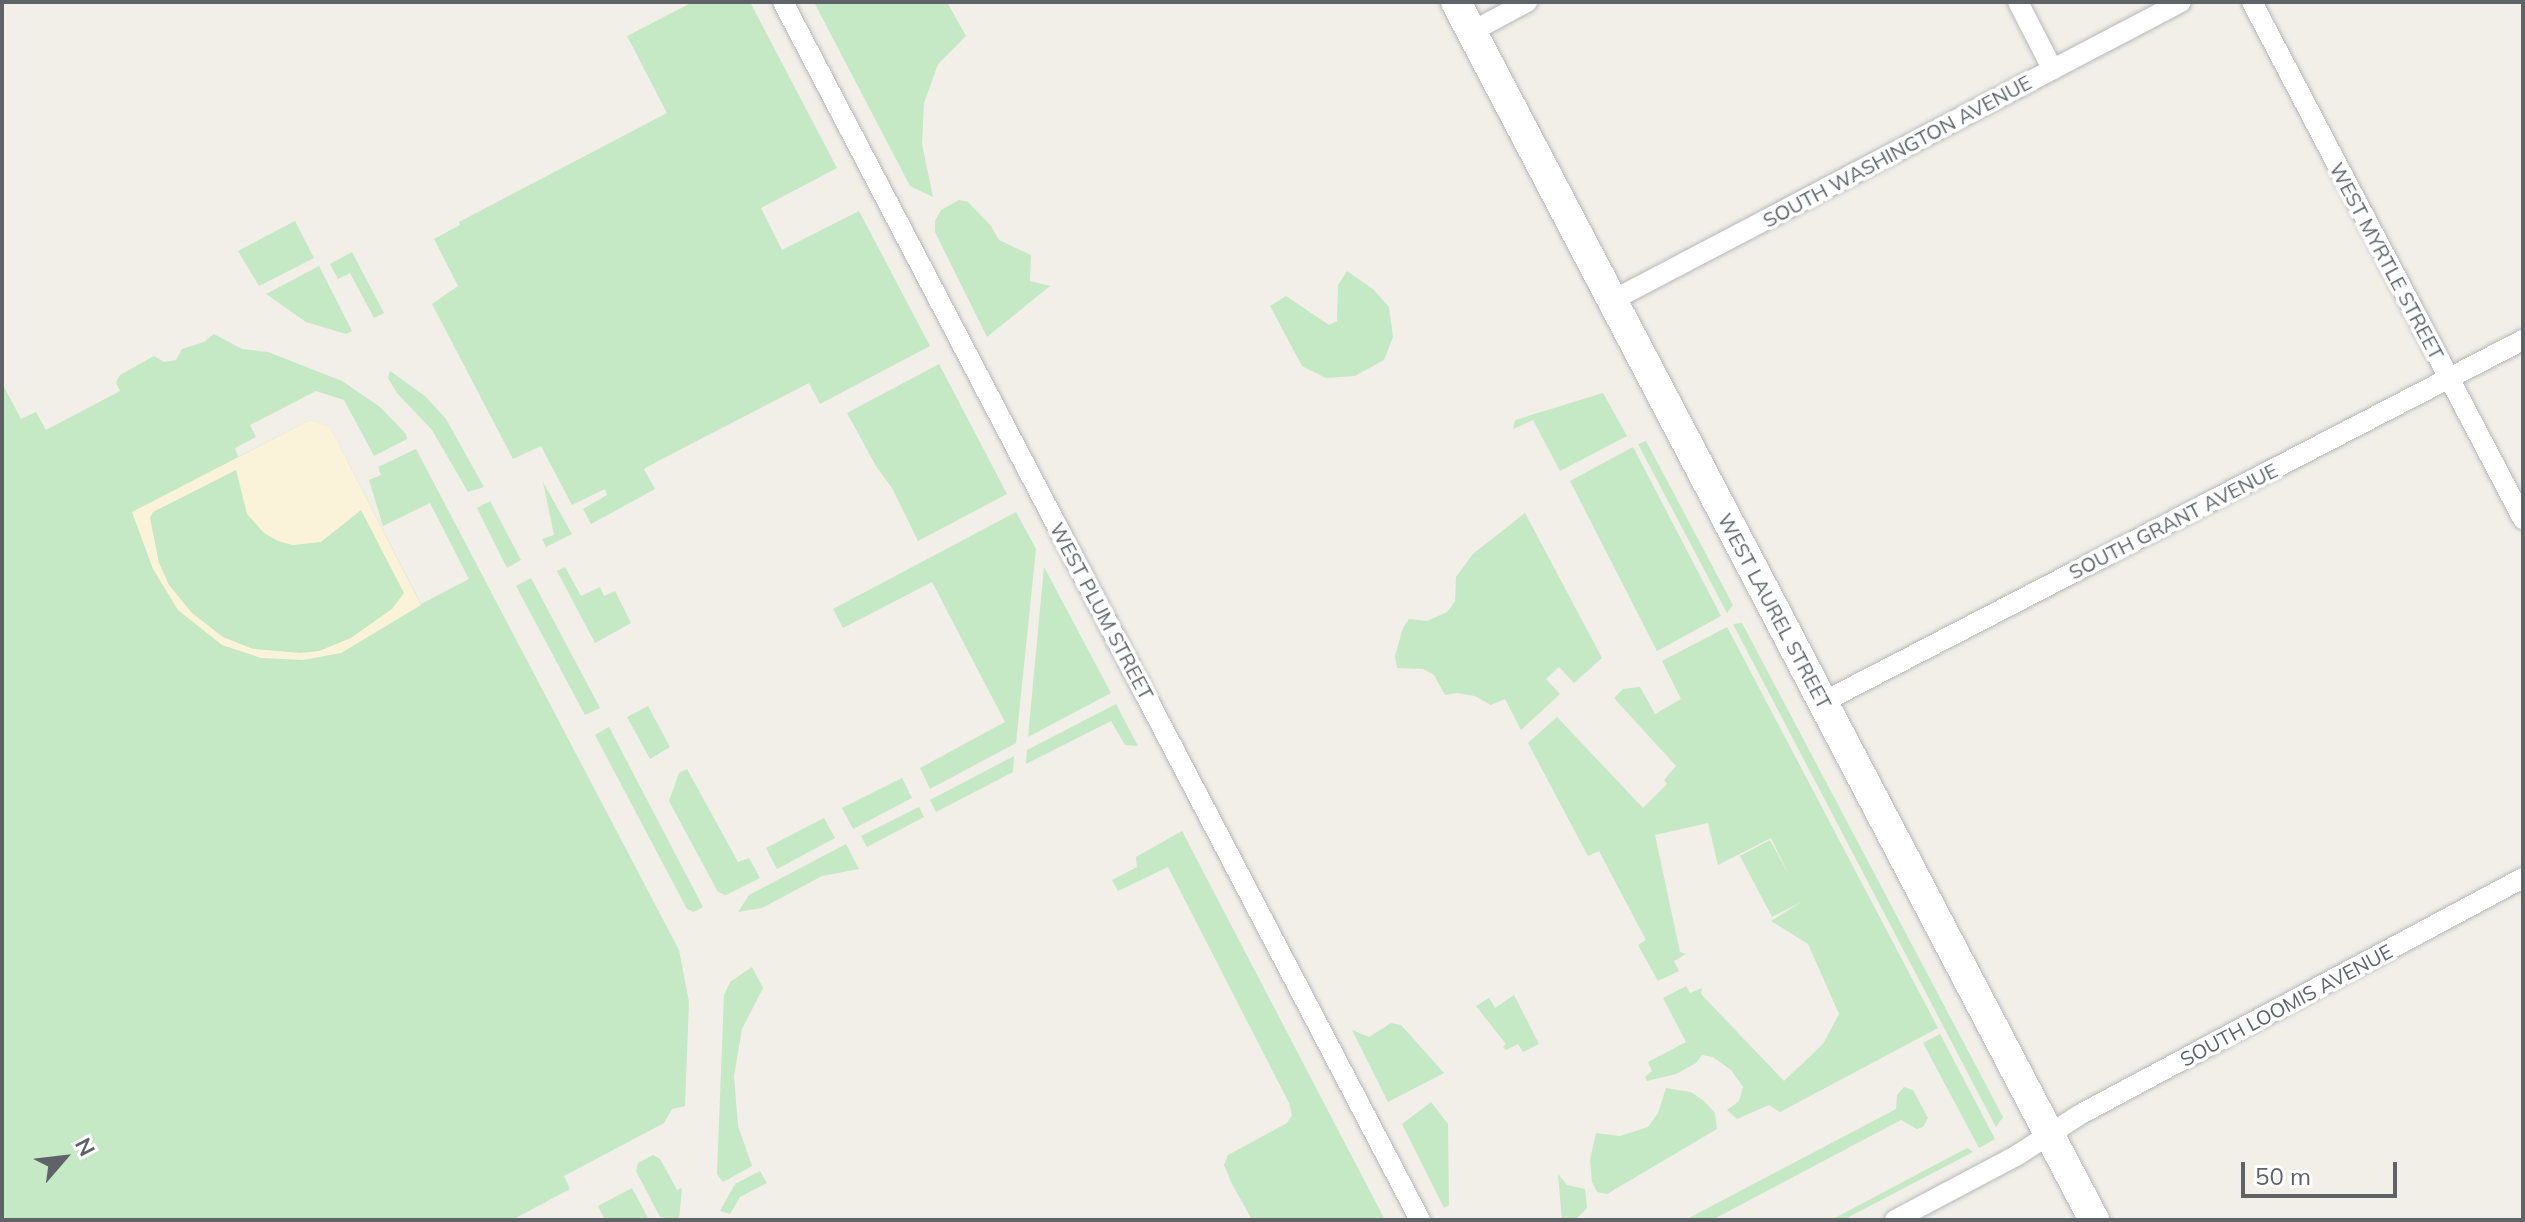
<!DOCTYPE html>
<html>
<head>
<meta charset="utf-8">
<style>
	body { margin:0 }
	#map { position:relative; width:2525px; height:1222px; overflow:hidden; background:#f1efe8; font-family:Mulish,sans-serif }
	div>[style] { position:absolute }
	.green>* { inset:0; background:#c5e8c5 }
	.sand>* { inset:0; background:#fbf3d9 }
	.roads { filter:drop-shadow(0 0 2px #b5b8bc) drop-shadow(0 0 2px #b5b8bc) }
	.minor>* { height:20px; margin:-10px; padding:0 10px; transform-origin:10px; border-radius:10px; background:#fff }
	.secondary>* { height:30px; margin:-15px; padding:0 15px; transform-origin:15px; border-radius:15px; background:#fff }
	span { translate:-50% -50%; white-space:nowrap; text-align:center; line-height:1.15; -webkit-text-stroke:7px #fff; paint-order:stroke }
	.street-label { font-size:20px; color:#5f6368 }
	.frame { position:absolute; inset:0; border:4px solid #5f6368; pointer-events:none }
	.north { position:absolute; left:24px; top:1118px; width:80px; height:80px; -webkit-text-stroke:6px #fff; paint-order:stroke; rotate:62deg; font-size:22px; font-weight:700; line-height:32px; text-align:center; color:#5f6368 }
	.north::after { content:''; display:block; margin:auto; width:28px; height:36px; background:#5f6368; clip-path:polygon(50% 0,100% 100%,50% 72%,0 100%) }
	.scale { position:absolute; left:2241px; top:1162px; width:156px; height:36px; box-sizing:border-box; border:4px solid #5f6368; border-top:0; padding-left:10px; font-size:24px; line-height:28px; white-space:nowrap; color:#5f6368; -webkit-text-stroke:6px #fff; paint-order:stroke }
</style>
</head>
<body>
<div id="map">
	<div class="green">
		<div style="clip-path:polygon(693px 2px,750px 2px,837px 168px,761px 208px,782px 250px,859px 211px,930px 346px,820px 404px,809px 383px,658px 461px,644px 469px,655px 489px,591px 524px,583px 509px,607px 495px,605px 489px,572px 505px,541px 446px,513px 459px,432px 304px,458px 286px,434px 239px,460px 225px,459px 222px,667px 113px,627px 36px)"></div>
		<div style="clip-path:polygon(814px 2px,947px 2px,966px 36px,938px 64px,924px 103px,922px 144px,933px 197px,910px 186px)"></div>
		<div style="clip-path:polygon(959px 200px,968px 202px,991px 226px,999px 240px,1031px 255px,1030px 281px,1050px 286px,987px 337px,935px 232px,935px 221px,941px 210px)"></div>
		<div style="clip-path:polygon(295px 221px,314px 258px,259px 286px,238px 251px)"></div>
		<div style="clip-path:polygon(352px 252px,384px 313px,374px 318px,350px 273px,338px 279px,330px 264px)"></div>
		<div style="clip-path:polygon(319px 266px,352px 331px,346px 334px,306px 322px,266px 294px)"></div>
		<div style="clip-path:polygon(1347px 271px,1373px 289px,1389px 307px,1393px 337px,1384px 360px,1355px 376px,1326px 378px,1302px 366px,1270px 306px,1286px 296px,1329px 325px,1337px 321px,1338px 285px)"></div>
		<div style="clip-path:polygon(214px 334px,242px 349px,268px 352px,342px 381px,380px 407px,406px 434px,407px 439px,374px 456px,344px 400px,316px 391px,250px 425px,256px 437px,235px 448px,238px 457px,310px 420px,330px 427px,421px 604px,469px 579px,430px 503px,383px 526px,369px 480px,381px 475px,378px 467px,416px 449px,679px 950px,689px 1002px,685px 1106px,672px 1109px,664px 1123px,564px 1176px,570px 1189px,512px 1220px,2px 1220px,2px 383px,21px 419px,36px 412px,46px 430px,120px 391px,116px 382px,120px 375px,154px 356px,164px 362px,176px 360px,182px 349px,204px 342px)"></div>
		<div style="clip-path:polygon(939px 364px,1007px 494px,918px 541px,892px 488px,876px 466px,847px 413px)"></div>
		<div style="clip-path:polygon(390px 371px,425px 396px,446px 419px,484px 487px,468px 492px,432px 430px,397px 393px,388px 378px)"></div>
		<div style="clip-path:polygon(1603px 393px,1627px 436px,1560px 471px,1533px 420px,1513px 429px,1515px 420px)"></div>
		<div style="clip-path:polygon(1646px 441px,1733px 605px,1727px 613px,1638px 444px)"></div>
		<div style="clip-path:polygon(1633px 447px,1721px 616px,1657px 651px,1570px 481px)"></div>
		<div style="clip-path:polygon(543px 482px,572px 534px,546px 547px,542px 539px,554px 535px)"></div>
		<div style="clip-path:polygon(490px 501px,521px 560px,507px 568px,477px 508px)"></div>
		<div style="clip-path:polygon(1016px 512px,1036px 549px,1016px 743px,930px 789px,920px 768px,1005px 722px,932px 582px,843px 628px,833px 609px)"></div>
		<div style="clip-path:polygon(1525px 513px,1602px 658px,1574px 683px,1559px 667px,1546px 679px,1560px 694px,1521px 730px,1505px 699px,1491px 705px,1475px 696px,1457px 693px,1445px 695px,1434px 675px,1423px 669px,1397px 668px,1395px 656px,1403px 628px,1409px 619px,1427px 621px,1447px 612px,1455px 601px,1456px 577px,1473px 554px)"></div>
		<div style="clip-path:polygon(565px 567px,581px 596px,600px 587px,604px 596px,615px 591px,631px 623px,595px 643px,557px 571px)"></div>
		<div style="clip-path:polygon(1044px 567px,1111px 693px,1028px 737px)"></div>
		<div style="clip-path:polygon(531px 578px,600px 708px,585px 715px,516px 586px)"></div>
		<div style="clip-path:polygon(1742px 623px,2003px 1117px,1996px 1127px,1733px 624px)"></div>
		<div style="clip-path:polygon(1727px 627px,1938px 1028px,1780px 1112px,1769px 1105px,1737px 1119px,1727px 1110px,1739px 1101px,1743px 1087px,1731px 1070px,1713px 1057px,1702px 1055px,1696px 1063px,1676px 1074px,1647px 1081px,1645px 1077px,1652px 1071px,1648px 1062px,1686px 1042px,1663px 998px,1686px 986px,1690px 993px,1702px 988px,1701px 994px,1784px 1081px,1823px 1044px,1839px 1014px,1808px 944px,1771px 921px,1803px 901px,1772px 917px,1740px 856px,1770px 840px,1789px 875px,1771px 838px,1718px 865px,1708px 823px,1655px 835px,1680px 952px,1686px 954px,1674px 961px,1679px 971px,1658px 981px,1638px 945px,1646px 940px,1599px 851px,1588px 856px,1528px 743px,1557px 717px,1643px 808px,1667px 784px,1664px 780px,1676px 766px,1614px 698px,1623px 689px,1640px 687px,1655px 714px,1681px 699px,1662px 661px)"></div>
		<div style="clip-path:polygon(1116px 704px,1138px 746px,1125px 745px,1111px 721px,1026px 764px,1027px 750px)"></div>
		<div style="clip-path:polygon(648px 706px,670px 747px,650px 759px,627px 717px)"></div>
		<div style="clip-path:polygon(609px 727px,703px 907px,694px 912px,687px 909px,595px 735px)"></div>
		<div style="clip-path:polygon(1014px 756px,1013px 772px,936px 812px,930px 800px)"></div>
		<div style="clip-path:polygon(687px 769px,738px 862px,749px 858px,760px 878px,726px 895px,718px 892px,669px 801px,679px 773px)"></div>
		<div style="clip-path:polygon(902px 778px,912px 798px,853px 829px,842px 808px)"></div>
		<div style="clip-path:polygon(919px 807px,924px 817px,867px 847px,861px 836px)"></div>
		<div style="clip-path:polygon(824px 818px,835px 838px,777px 869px,766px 848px)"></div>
		<div style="clip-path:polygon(1182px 831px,1385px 1220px,1252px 1220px,1231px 1182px,1224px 1165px,1228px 1155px,1287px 1123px,1292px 1115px,1289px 1103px,1168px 867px,1118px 891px,1112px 880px,1137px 867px,1136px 857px)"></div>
		<div style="clip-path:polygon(846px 844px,859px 869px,822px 876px,762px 908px,738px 912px,749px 895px)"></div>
		<div style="clip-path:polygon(752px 967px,763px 988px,742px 1029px,734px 1076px,738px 1126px,752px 1166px,723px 1182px,717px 1174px,724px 995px,730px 982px)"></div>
		<div style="clip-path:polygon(1514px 995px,1539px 1044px,1523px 1052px,1518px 1044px,1506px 1050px,1503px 1047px,1506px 1044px,1476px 1006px,1489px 998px,1495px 1008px)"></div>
		<div style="clip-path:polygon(1391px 1023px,1401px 1025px,1444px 1073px,1388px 1102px,1352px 1030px,1369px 1037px)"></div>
		<div style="clip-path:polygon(1940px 1034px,1995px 1139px,1979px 1148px,1923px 1043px)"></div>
		<div style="clip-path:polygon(1904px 1087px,1913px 1090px,1928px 1118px,1923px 1127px,1917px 1129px,1901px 1120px,1712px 1220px,1685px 1220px,1896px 1109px,1897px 1095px)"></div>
		<div style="clip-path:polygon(1666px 1088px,1691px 1092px,1704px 1101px,1715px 1113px,1717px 1129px,1607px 1194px,1597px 1192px,1592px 1182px,1590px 1160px,1596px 1133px,1620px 1136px,1648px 1127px,1658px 1113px)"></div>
		<div style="clip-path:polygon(1431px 1102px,1448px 1124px,1449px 1205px,1444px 1208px,1402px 1124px)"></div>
		<div style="clip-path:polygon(1967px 1148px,1973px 1152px,1843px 1220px,1831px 1220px)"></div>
		<div style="clip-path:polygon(653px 1155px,660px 1159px,677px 1190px,682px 1188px,679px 1220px,660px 1217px,636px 1171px,638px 1163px)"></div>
		<div style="clip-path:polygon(760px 1171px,767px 1183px,740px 1197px,730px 1214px,720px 1211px,735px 1184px)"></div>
		<div style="clip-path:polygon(1558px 1174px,1567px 1185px,1585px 1189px,1587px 1208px,1575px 1220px,1562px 1220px)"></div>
		<div style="clip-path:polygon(632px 1188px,649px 1220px,605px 1220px,598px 1206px)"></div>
	</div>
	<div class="sand">
		<div style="clip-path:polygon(evenodd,310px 420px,330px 427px,421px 605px,341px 653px,303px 660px,261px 658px,222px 645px,178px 610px,153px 569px,132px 512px,310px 420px,236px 470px,247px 514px,264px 533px,278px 541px,293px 545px,321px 542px,361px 510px,404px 593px,392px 609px,351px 638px,319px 651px,300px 653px,253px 649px,223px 637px,192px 613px,169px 585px,159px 563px,150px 518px,153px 512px,236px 470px)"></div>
	</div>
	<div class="roads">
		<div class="minor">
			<div style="left:783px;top:2px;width:1375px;rotate:62.39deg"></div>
			<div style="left:2018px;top:2px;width:76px;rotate:62.8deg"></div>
			<div style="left:2252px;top:2px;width:584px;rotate:62.34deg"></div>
			<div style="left:1471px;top:32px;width:64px;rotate:-28.2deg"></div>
			<div style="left:1613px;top:300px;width:641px;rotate:-27.68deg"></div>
			<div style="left:1823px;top:702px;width:788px;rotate:-27.35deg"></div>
			<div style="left:1895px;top:1220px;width:137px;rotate:-27.9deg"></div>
			<div style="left:2016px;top:1156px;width:77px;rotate:-32.9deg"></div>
			<div style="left:2081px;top:1114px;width:501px;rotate:-28.1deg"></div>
		</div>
		<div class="secondary">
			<div style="left:1456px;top:2px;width:1375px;rotate:62.35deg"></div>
		</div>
	</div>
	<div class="street-label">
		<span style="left:1897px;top:151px;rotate:-28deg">SOUTH WASHINGTON AVENUE</span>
		<span style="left:2387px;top:261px;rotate:62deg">WEST MYRTLE STREET</span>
		<span style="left:2173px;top:521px;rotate:-27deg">SOUTH GRANT AVENUE</span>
		<span style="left:1102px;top:611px;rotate:62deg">WEST PLUM STREET</span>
		<span style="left:1775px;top:611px;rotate:62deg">WEST LAUREL STREET</span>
		<span style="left:2286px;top:1005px;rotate:-28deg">SOUTH LOOMIS AVENUE</span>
	</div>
	<div class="frame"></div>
	<div class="north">N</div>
	<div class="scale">50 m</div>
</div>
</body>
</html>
